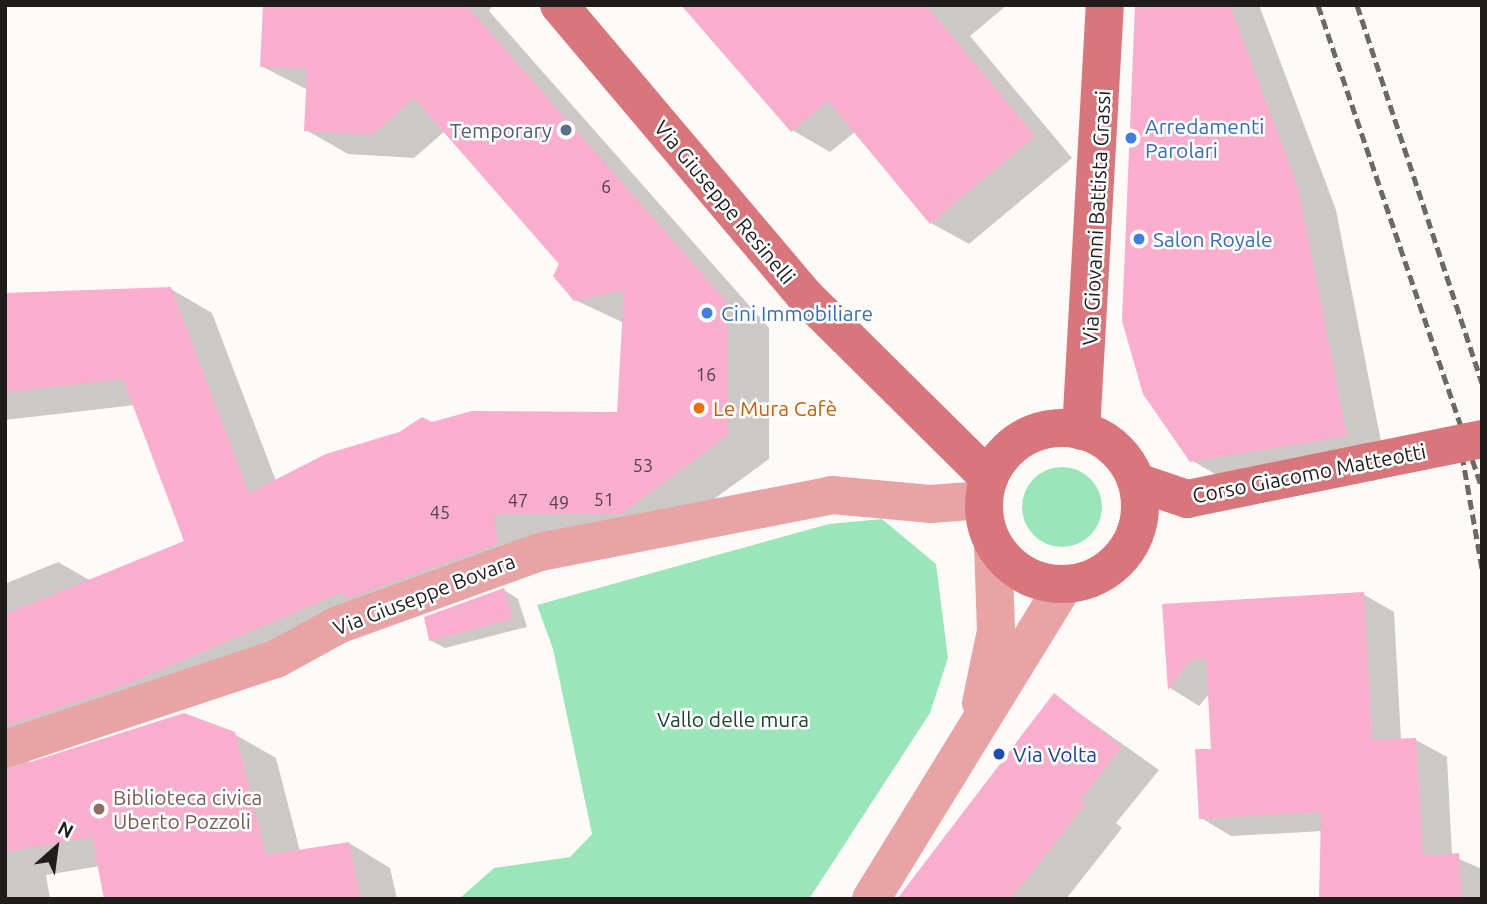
<!DOCTYPE html>
<html>
<head>
<meta charset="utf-8">
<style>
	body { margin:0 }
	#map { position:relative; width:1487px; height:904px; overflow:hidden; background:#fefaf8; font-family:Ubuntu,sans-serif }
	div>[style] { position:absolute }
	.green>* { inset:0; background:#9ae6b8 }
	.round { border-radius:50% }
	.shadow>* { inset:0; background:#0003 }
	.building>* { inset:0; background:#f9aece }
	.street>* { height:38px; margin:-19px; padding:0 19px; transform-origin:19px; border-radius:19px; background:#e8a3a5 }
	.secondary>* { height:38px; margin:-19px; padding:0 19px; transform-origin:19px; border-radius:19px; background:#d9767b }
	.secondary>.ring { margin:-19px; padding:0; box-sizing:content-box; background:none; border:38px solid #d9767b; border-radius:50% }
	.rail>* { height:5px; margin-top:-2.5px; transform-origin:0; background:repeating-linear-gradient(90deg,#6b6968 0 10px,transparent 0 15px) }
	.secondary-bridge>* { height:38px; margin:-19px; padding:0 19px; transform-origin:19px; border-radius:19px; background:#d9767b }
	.dots>* { width:19px; height:19px; translate:-50% -50%; box-sizing:border-box; border:4px solid #fff; border-radius:50% }
	span { translate:-50% -50%; white-space:nowrap; text-align:center; line-height:1.15; -webkit-text-stroke:5px #fff; paint-order:stroke }
	.number-label { font-size:18px; color:#554148 }
	.number-label span { -webkit-text-stroke-width:0 }
	.shop-label { font-size:21px; color:#366cbe }
	.left { translate:0 -50%; text-align:left }
	.service-label { font-size:21px; color:#4e5e75 }
	.right { translate:-100% -50%; text-align:right }
	.street-label { font-size:21px; color:#1e1d1c }
	.food-label { font-size:21px; color:#c56008 }
	.park-label { font-size:21px; color:#1c442e }
	.transit-label { font-size:21px; color:#164399 }
	.education-label { font-size:21px; color:#785e54 }
	.frame { position:absolute; inset:0; border:7px solid #1e1d1c; pointer-events:none }
	.north { position:absolute; left:21px; top:813px; width:70px; height:70px; -webkit-text-stroke:5px #fff; paint-order:stroke; rotate:28deg; font-size:19px; font-weight:700; line-height:28px; text-align:center; color:#1e1d1c }
	.north::after { content:''; display:block; margin:auto; width:24px; height:32px; background:#1e1d1c; clip-path:polygon(50% 0,100% 100%,50% 72%,0 100%) }
</style>
</head>
<body>
<div id="map">
	<div class="green">
		<div class="round" style="left:1022px;top:467px;width:80px;height:80px"></div>
		<div style="clip-path:polygon(882px 519px,936px 564px,948px 658px,930px 713px,809px 899px,459px 899px,494px 868px,570px 857px,592px 834px,553px 649px,537px 605px,829px 524px)"></div>
	</div>
	<div class="shadow">
		<div style="clip-path:polygon(264px 5px,493px 5px,489px 11px,769px 328px,769px 459px,663px 536px,535px 537px,30px 758px,29px 764px,234px 734px,276px 758px,300px 851px,349px 843px,390px 868px,397px 899px,106px 899px,100px 866px,46px 875px,50px 899px,5px 899px,5px 569px,7px 583px,58px 562px,91px 581px,186px 542px,135px 405px,5px 420px,5px 294px,171px 289px,212px 313px,276px 481px,432px 423px,619px 413px,624px 323px,575px 300px,561px 263px,445px 131px,414px 158px,348px 154px,306px 130px,308px 90px,261px 66px)"></div>
		<div style="clip-path:polygon(686px 5px,1007px 5px,970px 36px,1072px 158px,969px 244px,931px 223px,855px 132px,830px 152px,792px 130px)"></div>
		<div style="clip-path:polygon(1136px 5px,1259px 5px,1336px 210px,1384px 457px,1229px 482px,1191px 460px)"></div>
		<div style="clip-path:polygon(504px 590px,518px 599px,527px 627px,445px 648px,430px 640px)"></div>
		<div style="clip-path:polygon(1363px 594px,1394px 612px,1401px 740px,1416px 740px,1447px 757px,1452px 856px,1482px 869px,1482px 899px,1325px 899px,1323px 831px,1231px 836px,1201px 818px,1213px 750px,1210px 693px,1199px 706px,1170px 688px,1164px 606px)"></div>
		<div style="clip-path:polygon(1055px 696px,1159px 770px,1116px 823px,1122px 828px,1066px 899px,899px 899px)"></div>
	</div>
	<div class="building">
		<div style="clip-path:polygon(263px 5px,466px 5px,728px 303px,728px 435px,621px 514px,494px 514px,498px 544px,346px 599px,343px 592px,118px 688px,5px 726px,5px 614px,184px 541px,123px 379px,5px 392px,5px 293px,171px 287px,249px 493px,326px 454px,399px 432px,422px 417px,432px 422px,472px 411px,617px 412px,624px 290px,574px 301px,553px 276px,559px 264px,414px 98px,372px 135px,304px 131px,307px 69px,260px 67px)"></div>
		<div style="clip-path:polygon(681px 5px,926px 5px,1035px 136px,930px 224px,828px 101px,791px 132px)"></div>
		<div style="clip-path:polygon(1135px 5px,1230px 5px,1298px 187px,1347px 436px,1190px 462px,1143px 394px,1122px 321px)"></div>
		<div style="clip-path:polygon(504px 588px,513px 619px,429px 641px,424px 617px)"></div>
		<div style="clip-path:polygon(1364px 592px,1372px 740px,1416px 738px,1423px 856px,1459px 853px,1462px 899px,1319px 899px,1321px 812px,1199px 819px,1195px 749px,1211px 749px,1206px 658px,1192px 659px,1168px 690px,1162px 604px)"></div>
		<div style="clip-path:polygon(1054px 693px,1122px 747px,1080px 800px,1085px 805px,1011px 899px,897px 899px)"></div>
		<div style="clip-path:polygon(184px 713px,235px 732px,266px 855px,349px 842px,361px 899px,104px 899px,92px 837px,5px 852px,5px 770px)"></div>
	</div>
	<div class="street">
		<div style="left:981px;top:703px;width:74px;rotate:-78.2deg"></div>
		<div style="left:996px;top:631px;width:88px;rotate:-92deg"></div>
		<div style="left:5px;top:749px;width:286px;rotate:-18.4deg"></div>
		<div style="left:276px;top:659px;width:71px;rotate:-28.7deg"></div>
		<div style="left:338px;top:625px;width:215px;rotate:-19.9deg"></div>
		<div style="left:540px;top:552px;width:298px;rotate:-11deg"></div>
		<div style="left:832px;top:495px;width:98px;rotate:5.2deg"></div>
		<div style="left:930px;top:504px;width:54px;rotate:-4.2deg"></div>
		<div style="left:871px;top:899px;width:370px;rotate:-58.4deg"></div>
	</div>
	<div class="secondary">
		<div style="left:559px;top:5px;width:381px;rotate:49.8deg"></div>
		<div style="left:805px;top:296px;width:259px;rotate:44.7deg"></div>
		<div class="ring" style="left:984px;top:428px;width:118px;height:118px"></div>
		<div style="left:1081px;top:431px;width:427px;rotate:-86.8deg"></div>
		<div style="left:1137px;top:482px;width:53px;rotate:18.8deg"></div>
		<div style="left:1187px;top:499px;width:186px;rotate:-11.5deg"></div>
	</div>
	<div class="rail">
		<div style="left:1318px;top:5px;width:510px;rotate:71.25deg"></div>
		<div style="left:1357px;top:5px;width:398px;rotate:71.7deg"></div>
		<div style="left:1462px;top:455px;width:116px;rotate:80deg"></div>
	</div>
	<div class="secondary-bridge">
		<div style="left:1369px;top:462px;width:115px;rotate:-11.5deg"></div>
	</div>
	<div class="dots">
		<div style="left:566px;top:130px;background:#5c6f8a"></div>
		<div style="left:1131px;top:138px;background:#3f7fe0"></div>
		<div style="left:1139px;top:239px;background:#3f7fe0"></div>
		<div style="left:707px;top:313px;background:#3f7fe0"></div>
		<div style="left:699px;top:408px;background:#e8710a"></div>
		<div style="left:999px;top:754px;background:#1a4fb4"></div>
		<div style="left:99px;top:809px;background:#8d6e63"></div>
	</div>
	<div class="number-label">
		<span style="left:606px;top:186px">6</span>
		<span style="left:706px;top:374px">16</span>
		<span style="left:643px;top:465px">53</span>
		<span style="left:604px;top:499px">51</span>
		<span style="left:518px;top:500px">47</span>
		<span style="left:559px;top:502px">49</span>
		<span style="left:440px;top:512px">45</span>
	</div>
	<div class="shop-label">
		<span class="left" style="left:1145px;top:138px">Arredamenti<br>Parolari</span>
		<span class="left" style="left:1153px;top:239px">Salon Royale</span>
		<span class="left" style="left:721px;top:313px">Cini Immobiliare</span>
	</div>
	<div class="service-label">
		<span class="right" style="left:552px;top:130px">Temporary</span>
	</div>
	<div class="street-label">
		<span style="left:725px;top:202px;rotate:50deg">Via Giuseppe Resinelli</span>
		<span style="left:1096px;top:218px;rotate:-87deg">Via Giovanni Battista Grassi</span>
		<span style="left:1309px;top:473px;rotate:-11deg">Corso Giacomo Matteotti</span>
		<span style="left:424px;top:594px;rotate:-21deg">Via Giuseppe Bovara</span>
	</div>
	<div class="food-label">
		<span class="left" style="left:713px;top:408px">Le Mura Cafè</span>
	</div>
	<div class="park-label">
		<span style="left:733px;top:719px">Vallo delle mura</span>
	</div>
	<div class="transit-label">
		<span class="left" style="left:1013px;top:754px">Via Volta</span>
	</div>
	<div class="education-label">
		<span class="left" style="left:113px;top:809px">Biblioteca civica<br>Uberto Pozzoli</span>
	</div>
	<div class="frame"></div>
	<div class="north">N</div>
</div>
</body>
</html>
